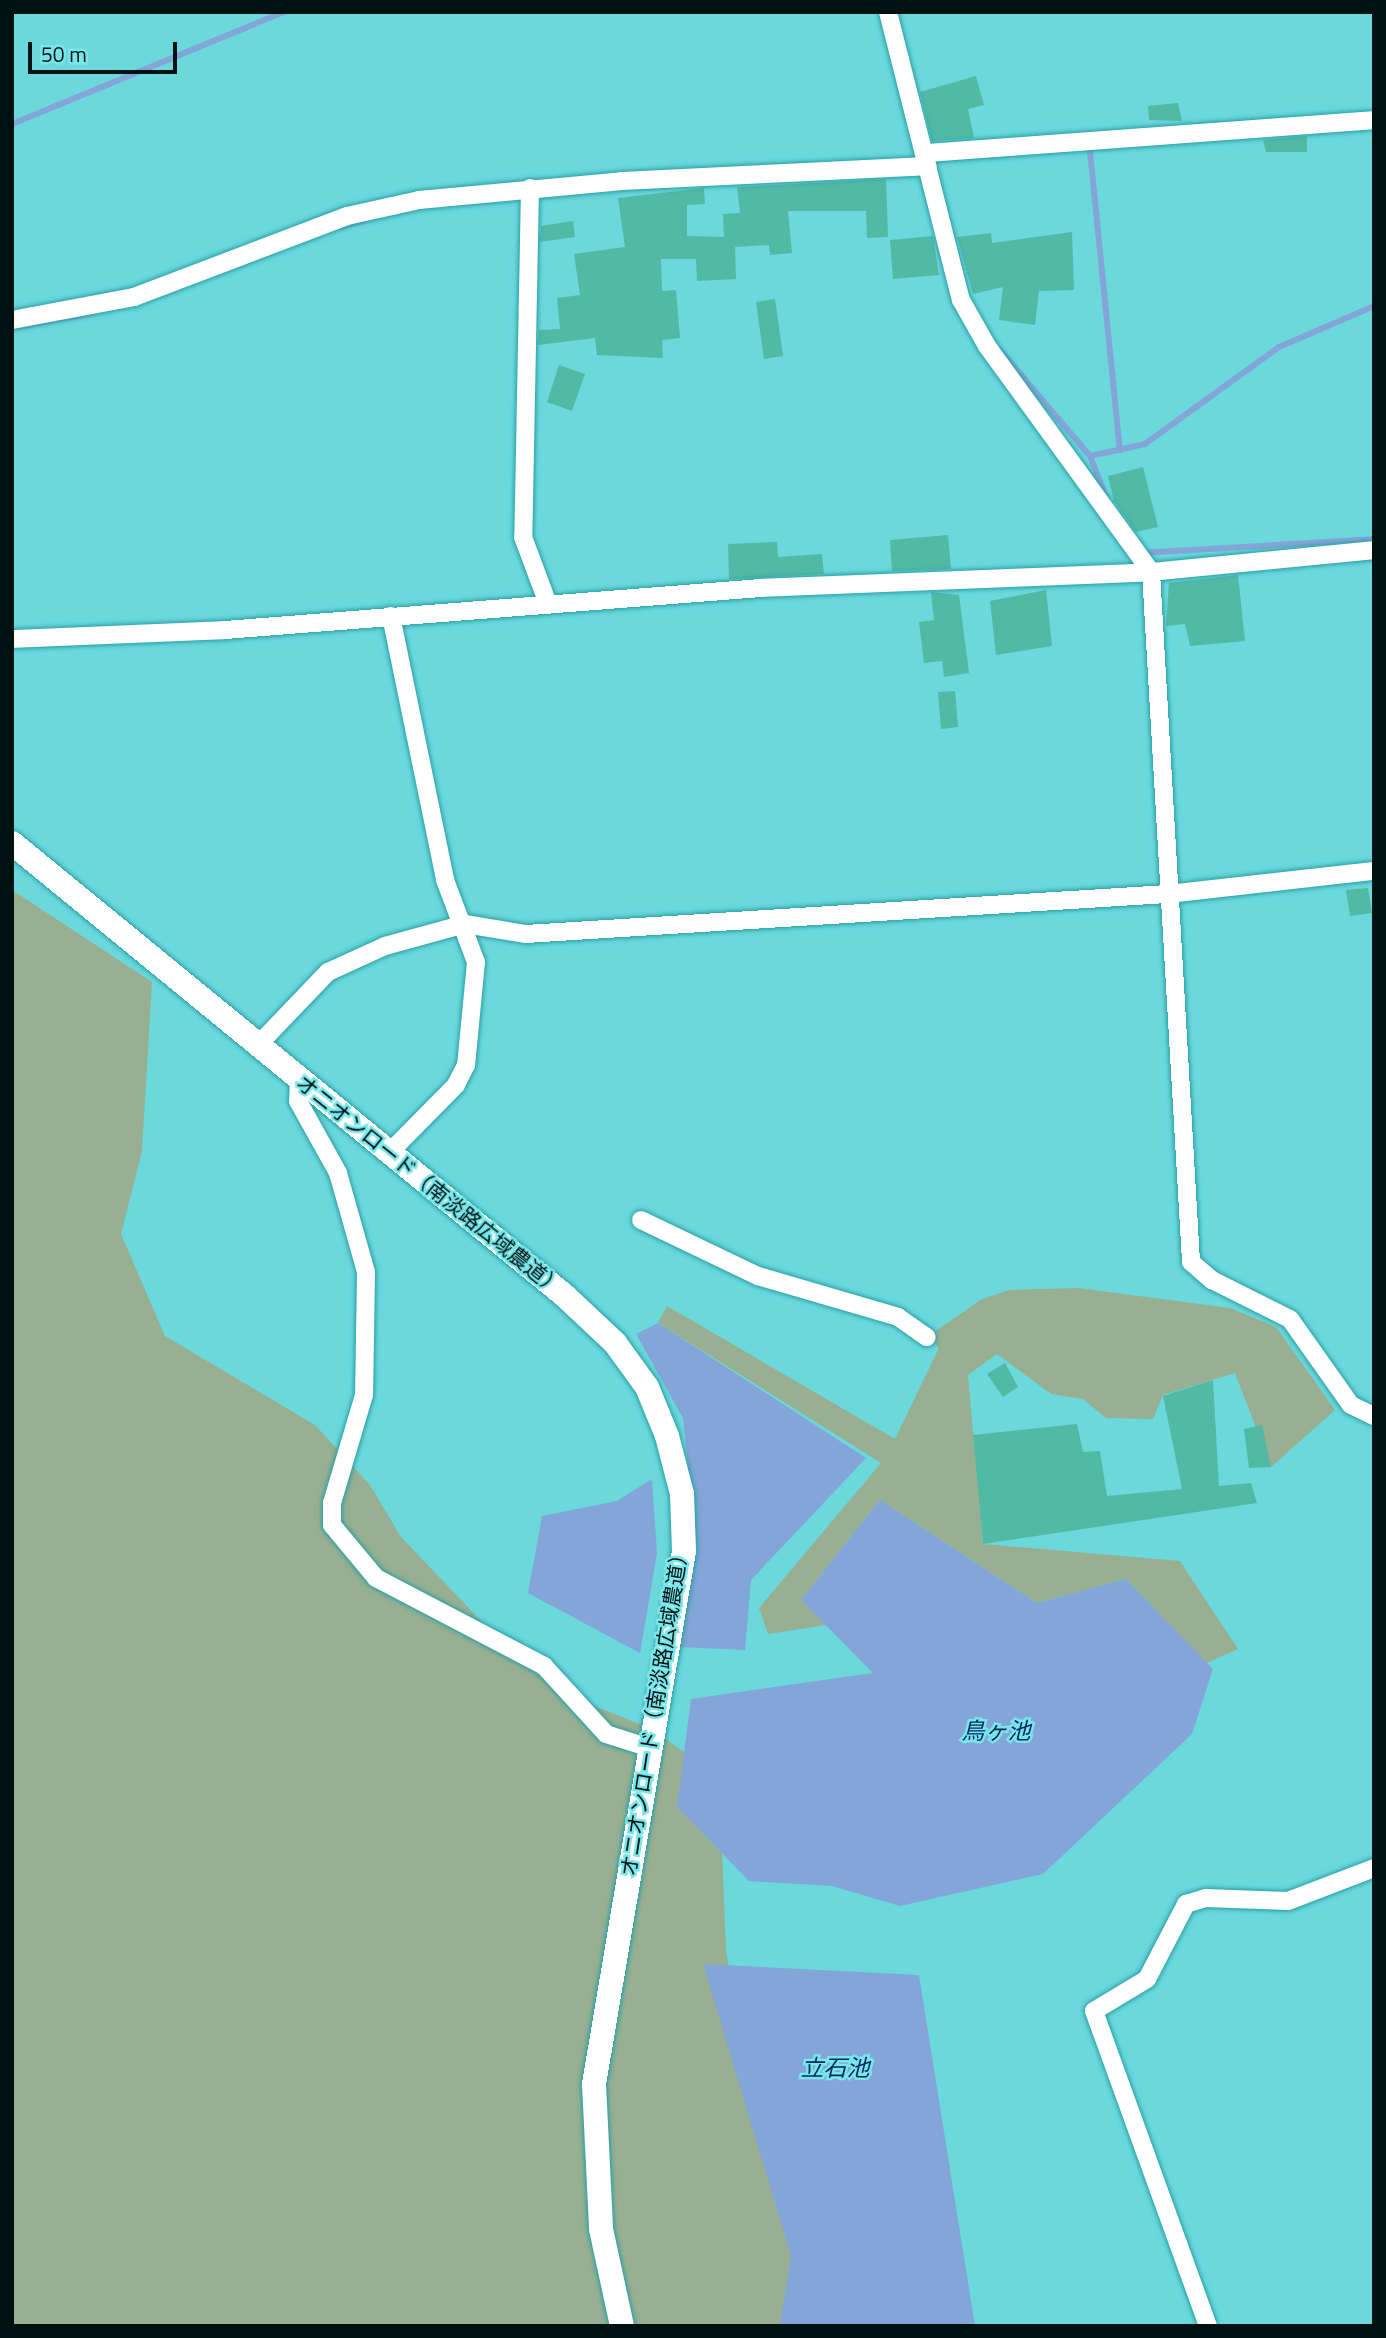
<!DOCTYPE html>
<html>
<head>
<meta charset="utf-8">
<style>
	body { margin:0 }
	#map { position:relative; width:1386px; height:2338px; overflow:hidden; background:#6bd8dc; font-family:"Titillium Web","Noto Sans JP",sans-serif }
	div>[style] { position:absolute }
	.green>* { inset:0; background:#98af91 }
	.water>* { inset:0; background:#84a5d7 }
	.stream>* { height:6px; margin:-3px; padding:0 3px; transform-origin:3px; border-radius:3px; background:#84a5d7 }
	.building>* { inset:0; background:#52b9a5 }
	.roads { filter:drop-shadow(0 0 2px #28a0a5) drop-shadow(0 0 2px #28a0a5) }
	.street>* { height:18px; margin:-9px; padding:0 9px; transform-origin:9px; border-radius:9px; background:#fff }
	.secondary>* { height:24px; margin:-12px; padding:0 12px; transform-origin:12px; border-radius:12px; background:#fff }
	span { translate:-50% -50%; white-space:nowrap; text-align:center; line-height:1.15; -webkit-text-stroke:5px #79e6ea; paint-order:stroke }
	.street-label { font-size:21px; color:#001112 }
	.water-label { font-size:23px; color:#012964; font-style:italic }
	.frame { position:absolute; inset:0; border:14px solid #001112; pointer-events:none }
	.scale { position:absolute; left:28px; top:42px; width:149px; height:32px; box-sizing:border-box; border:4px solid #001112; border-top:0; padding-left:9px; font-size:21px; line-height:24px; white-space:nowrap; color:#001112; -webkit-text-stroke:5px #79e6ea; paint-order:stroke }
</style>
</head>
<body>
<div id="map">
	<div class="green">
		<div style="clip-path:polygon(12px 890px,152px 982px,142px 1151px,121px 1234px,165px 1336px,315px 1425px,370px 1485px,401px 1537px,523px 1665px,592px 1705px,652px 1729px,684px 1752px,722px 1849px,726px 1950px,742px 2051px,811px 2326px,12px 2326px)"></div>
		<div style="clip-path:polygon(1078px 1288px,1230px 1308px,1276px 1327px,1335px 1410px,1271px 1467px,1235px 1373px,1163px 1395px,1153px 1419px,1106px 1418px,1083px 1399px,1051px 1394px,997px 1354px,968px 1375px,983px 1544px,1180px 1561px,1238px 1649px,1207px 1663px,1126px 1579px,1037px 1603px,880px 1500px,801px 1600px,826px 1625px,768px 1634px,759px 1608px,881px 1463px,658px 1323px,667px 1306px,895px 1439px,939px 1348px,927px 1337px,982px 1299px,1009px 1290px)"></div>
	</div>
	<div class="water">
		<div style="clip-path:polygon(658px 1323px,866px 1458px,751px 1580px,745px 1650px,677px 1647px,697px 1553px,683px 1418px,636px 1334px)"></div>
		<div style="clip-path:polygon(652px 1479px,657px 1553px,640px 1653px,528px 1593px,542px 1516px,617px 1501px)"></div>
		<div style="clip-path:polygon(880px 1500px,1037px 1603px,1126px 1579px,1213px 1669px,1192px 1734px,1043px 1874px,900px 1906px,832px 1886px,749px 1881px,677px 1807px,691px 1699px,873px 1673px,801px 1600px)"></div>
		<div style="clip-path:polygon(703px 1964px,919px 1975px,975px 2326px,780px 2324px,791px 2256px)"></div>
	</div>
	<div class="stream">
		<div style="left:12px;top:124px;width:294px;rotate:-22.4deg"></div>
		<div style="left:1090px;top:151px;width:301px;rotate:84.3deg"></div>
		<div style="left:341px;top:227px;width:24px;rotate:-15deg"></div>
		<div style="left:18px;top:327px;width:76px;rotate:-10.6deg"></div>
		<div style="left:1000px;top:350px;width:139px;rotate:49.7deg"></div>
		<div style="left:1090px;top:456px;width:46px;rotate:68.4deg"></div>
		<div style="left:1090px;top:456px;width:56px;rotate:-12.3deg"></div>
		<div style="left:1145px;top:444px;width:165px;rotate:-35.9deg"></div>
		<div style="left:1279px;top:347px;width:103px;rotate:-23.3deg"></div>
		<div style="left:1140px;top:553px;width:234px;rotate:-3.4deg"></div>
	</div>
	<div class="building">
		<div style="clip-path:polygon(976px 76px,984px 105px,968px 109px,974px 138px,932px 141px,920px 92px)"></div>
		<div style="clip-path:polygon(1178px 103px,1182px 121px,1149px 120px,1148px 106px)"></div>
		<div style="clip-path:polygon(1307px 136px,1307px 152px,1266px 152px,1263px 140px)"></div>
		<div style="clip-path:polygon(886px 179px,888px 237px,867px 238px,866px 211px,788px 211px,792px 253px,770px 255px,769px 245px,735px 247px,736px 279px,697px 281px,696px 259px,661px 259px,662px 291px,676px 290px,680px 338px,662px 340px,663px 358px,597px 355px,595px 338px,538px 345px,539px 330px,560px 329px,557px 298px,580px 295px,574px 254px,625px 247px,618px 198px,704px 188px,705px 204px,687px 205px,687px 236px,724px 237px,723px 214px,740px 213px,737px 187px)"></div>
		<div style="clip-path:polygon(573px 221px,575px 237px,540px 242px,541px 226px)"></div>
		<div style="clip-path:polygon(1072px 232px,1074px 290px,1039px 291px,1035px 325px,999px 320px,1003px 287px,973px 294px,957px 237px,991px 233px,992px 243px)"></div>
		<div style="clip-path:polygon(933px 236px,939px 275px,893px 279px,890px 240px)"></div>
		<div style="clip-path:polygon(775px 299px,783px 356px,764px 359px,756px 302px)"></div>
		<div style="clip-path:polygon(559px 365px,585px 374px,572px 411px,547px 402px)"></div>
		<div style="clip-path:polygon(1143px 467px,1158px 527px,1136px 532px,1114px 501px,1108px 476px)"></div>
		<div style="clip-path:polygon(948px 535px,951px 569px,892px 571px,890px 540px)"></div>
		<div style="clip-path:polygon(777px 542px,778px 557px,822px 554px,824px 574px,729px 579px,728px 544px)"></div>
		<div style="clip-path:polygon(1238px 575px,1245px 641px,1190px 646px,1185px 624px,1166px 626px,1169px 583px)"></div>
		<div style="clip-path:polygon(1046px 590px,1052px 646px,996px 655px,990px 601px)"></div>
		<div style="clip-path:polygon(931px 592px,959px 595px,969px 673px,944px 677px,942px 661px,924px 663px,919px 622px,934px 620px)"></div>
		<div style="clip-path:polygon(955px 691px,958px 727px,941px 729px,938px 692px)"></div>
		<div style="clip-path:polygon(1368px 888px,1372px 913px,1350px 916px,1346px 890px)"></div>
		<div style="clip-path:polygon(1005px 1363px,1018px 1387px,1003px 1397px,987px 1374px)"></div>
		<div style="clip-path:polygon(1213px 1380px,1219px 1486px,1251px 1483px,1257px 1503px,983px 1544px,973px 1435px,1077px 1424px,1083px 1452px,1100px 1451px,1107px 1496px,1182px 1489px,1163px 1396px)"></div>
		<div style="clip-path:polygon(1262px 1425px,1271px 1467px,1249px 1468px,1244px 1429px)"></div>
	</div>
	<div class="roads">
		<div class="street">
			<div style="left:888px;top:12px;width:297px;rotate:75.8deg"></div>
			<div style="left:961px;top:300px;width:53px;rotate:60.5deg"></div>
			<div style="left:987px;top:346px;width:279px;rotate:54deg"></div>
			<div style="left:1151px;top:572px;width:691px;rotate:86.68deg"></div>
			<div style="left:1191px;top:1262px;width:28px;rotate:41deg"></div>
			<div style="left:1212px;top:1280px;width:87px;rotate:26.6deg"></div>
			<div style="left:1290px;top:1319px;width:105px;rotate:54.7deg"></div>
			<div style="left:1351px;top:1405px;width:25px;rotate:26deg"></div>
			<div style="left:926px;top:153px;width:449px;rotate:-4.2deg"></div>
			<div style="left:530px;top:188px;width:349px;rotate:91.1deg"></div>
			<div style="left:523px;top:537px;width:72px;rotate:69.5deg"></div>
			<div style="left:12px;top:320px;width:124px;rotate:-10.7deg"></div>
			<div style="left:134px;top:297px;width:228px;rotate:-20.8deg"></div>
			<div style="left:347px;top:216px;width:74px;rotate:-12.5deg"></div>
			<div style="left:419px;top:200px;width:204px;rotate:-5.3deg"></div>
			<div style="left:622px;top:181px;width:306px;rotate:-2.8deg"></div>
			<div style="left:391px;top:616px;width:269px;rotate:78.4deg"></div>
			<div style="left:445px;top:880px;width:88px;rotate:69.3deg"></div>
			<div style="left:476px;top:962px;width:103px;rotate:95.5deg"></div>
			<div style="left:466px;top:1065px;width:22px;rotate:117deg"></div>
			<div style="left:456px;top:1085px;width:93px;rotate:134.6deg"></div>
			<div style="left:12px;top:639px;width:213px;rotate:-2.4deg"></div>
			<div style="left:225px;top:630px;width:538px;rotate:-4.48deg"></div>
			<div style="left:761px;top:588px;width:390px;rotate:-2.3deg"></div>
			<div style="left:1151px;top:572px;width:224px;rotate:-5.6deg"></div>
			<div style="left:258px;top:1045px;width:101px;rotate:-46.2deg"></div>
			<div style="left:328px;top:972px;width:63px;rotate:-24.5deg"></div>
			<div style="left:385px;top:946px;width:83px;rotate:-15.4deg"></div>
			<div style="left:465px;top:924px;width:62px;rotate:9.3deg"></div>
			<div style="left:526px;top:934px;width:643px;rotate:-3.57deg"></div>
			<div style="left:1168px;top:894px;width:207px;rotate:-6.4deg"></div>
			<div style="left:299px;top:1077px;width:24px;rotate:92deg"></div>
			<div style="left:298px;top:1101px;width:82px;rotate:60.9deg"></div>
			<div style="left:338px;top:1173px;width:103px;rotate:74.2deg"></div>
			<div style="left:366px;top:1272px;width:123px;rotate:90.9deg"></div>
			<div style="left:364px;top:1395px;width:113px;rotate:106.5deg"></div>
			<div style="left:332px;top:1503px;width:22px;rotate:90deg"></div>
			<div style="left:332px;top:1525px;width:69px;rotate:50.3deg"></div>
			<div style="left:376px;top:1578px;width:190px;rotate:27.6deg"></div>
			<div style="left:544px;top:1666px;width:92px;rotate:47.6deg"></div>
			<div style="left:606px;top:1734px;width:46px;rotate:17.7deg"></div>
			<div style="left:641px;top:1220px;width:130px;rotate:25.6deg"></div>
			<div style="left:758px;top:1276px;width:146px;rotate:16.3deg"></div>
			<div style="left:898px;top:1317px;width:35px;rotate:35deg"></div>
			<div style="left:1208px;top:2326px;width:335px;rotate:-109.9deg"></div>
			<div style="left:1094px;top:2011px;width:62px;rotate:-31.1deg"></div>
			<div style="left:1147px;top:1979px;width:85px;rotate:-62.5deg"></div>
			<div style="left:1186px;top:1904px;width:21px;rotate:-17deg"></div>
			<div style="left:1206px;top:1898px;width:82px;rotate:2.1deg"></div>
			<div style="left:1288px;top:1901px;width:92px;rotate:-21deg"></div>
		</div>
		<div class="secondary">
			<div style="left:12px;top:843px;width:715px;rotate:39.32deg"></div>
			<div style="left:565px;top:1296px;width:69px;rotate:43.2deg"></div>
			<div style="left:615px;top:1343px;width:54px;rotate:54deg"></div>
			<div style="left:647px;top:1387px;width:53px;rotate:67.8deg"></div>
			<div style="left:667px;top:1436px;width:60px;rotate:75.5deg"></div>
			<div style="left:682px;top:1494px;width:57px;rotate:88deg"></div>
			<div style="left:684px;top:1551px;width:541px;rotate:99.58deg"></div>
			<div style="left:594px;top:2084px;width:145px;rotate:87.2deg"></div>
			<div style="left:601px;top:2229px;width:99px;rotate:77.8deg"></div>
		</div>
	</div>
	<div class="street-label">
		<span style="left:430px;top:1185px;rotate:39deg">オニオンロード（南淡路広域農道）</span>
		<span style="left:654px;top:1710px;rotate:-81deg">オニオンロード（南淡路広域農道）</span>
	</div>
	<div class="water-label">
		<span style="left:996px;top:1731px">鳥ヶ池</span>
		<span style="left:835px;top:2068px">立石池</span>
	</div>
	<div class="frame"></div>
	<div class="scale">50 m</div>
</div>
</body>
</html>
